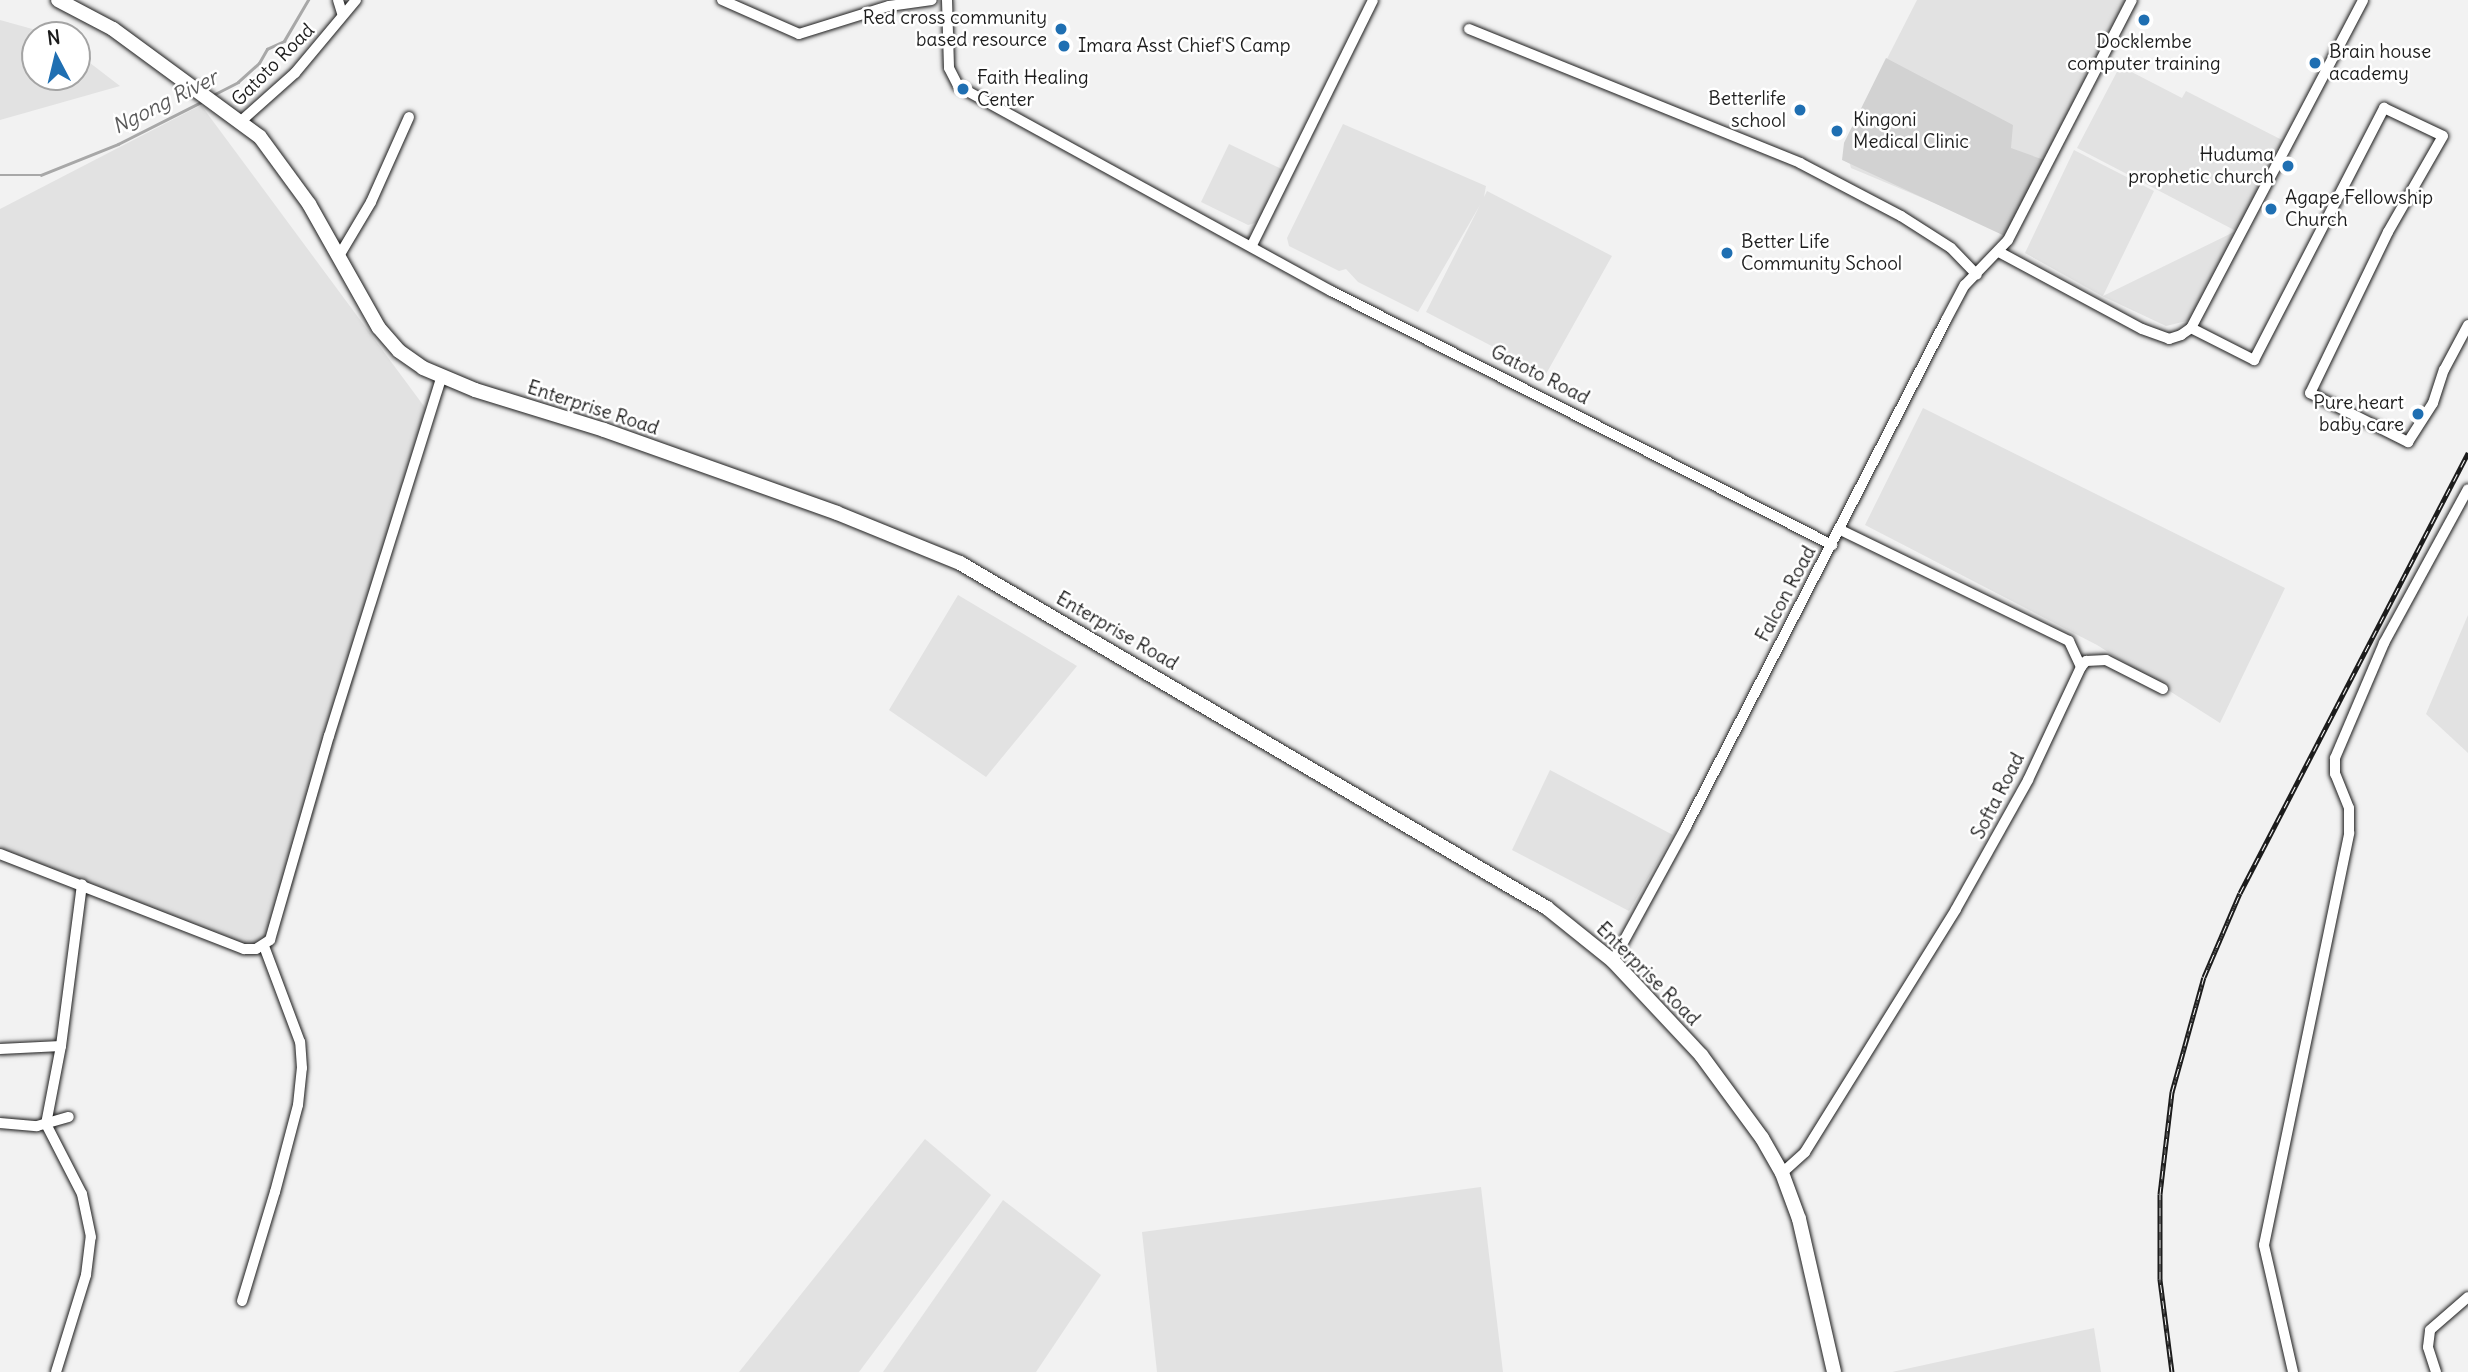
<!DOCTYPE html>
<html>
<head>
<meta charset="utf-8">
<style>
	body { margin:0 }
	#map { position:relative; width:2468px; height:1372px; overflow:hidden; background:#f2f2f2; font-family:Delius,sans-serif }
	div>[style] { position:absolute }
	.built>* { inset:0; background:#e2e2e2 }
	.green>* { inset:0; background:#d2d2d2 }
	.stream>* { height:2.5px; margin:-1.25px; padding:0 1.25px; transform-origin:1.25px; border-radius:1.25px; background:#a8a8a8 }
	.roads { filter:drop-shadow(0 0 2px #1c1c1c) drop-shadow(0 0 2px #1c1c1c) }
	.minor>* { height:10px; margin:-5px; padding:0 5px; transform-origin:5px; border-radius:5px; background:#fff }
	.secondary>* { height:14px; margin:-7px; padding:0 7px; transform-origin:7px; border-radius:7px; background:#fff }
	.rail>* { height:5px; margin-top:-2.5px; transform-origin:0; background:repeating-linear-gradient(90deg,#fff 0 8px,#1c1c1c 0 16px); box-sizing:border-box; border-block:2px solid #1c1c1c }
	.dots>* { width:19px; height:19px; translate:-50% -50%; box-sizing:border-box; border:4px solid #fff; border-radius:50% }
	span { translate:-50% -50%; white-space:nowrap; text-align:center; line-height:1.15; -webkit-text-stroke:5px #fff; paint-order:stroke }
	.poi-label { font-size:19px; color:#1c1c1c }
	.right { translate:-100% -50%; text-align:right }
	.left { translate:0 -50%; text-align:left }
	.street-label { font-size:19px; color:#1c1c1c }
	.water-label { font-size:21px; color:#5b5b5b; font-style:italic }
	.north { position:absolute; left:21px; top:21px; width:70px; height:70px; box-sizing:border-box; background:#fff; border:2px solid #a4a4a4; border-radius:50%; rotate:353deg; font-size:19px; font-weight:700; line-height:28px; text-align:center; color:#1c1c1c }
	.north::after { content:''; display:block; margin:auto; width:24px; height:32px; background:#1f6fb2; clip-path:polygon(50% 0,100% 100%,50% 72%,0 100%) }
</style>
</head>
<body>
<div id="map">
	<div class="built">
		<div style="clip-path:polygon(1917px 0,2128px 0,2006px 233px,1851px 168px,1844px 143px)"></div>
		<div style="clip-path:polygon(0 20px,54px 35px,35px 35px,35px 77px,77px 77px,77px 53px,120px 86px,0 120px)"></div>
		<div style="clip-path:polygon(2120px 66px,2182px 98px,2186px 91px,2284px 141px,2191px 320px,2166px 326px,2102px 296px,2025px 253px,2074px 150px,2154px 191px,2103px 296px,2236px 231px,2077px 148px)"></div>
		<div style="clip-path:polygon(201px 105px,432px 417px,293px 886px,274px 941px,250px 949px,0 856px,0 209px)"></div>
		<div style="clip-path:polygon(1343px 124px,1486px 186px,1484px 197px,1487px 191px,1612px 256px,1546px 374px,1426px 312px,1480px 205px,1418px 312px,1358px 282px,1346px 269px,1339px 271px,1289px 246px,1287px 238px)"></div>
		<div style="clip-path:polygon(1229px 144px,1288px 172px,1262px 221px,1248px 225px,1201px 202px)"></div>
		<div style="clip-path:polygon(1923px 408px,2285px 588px,2220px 723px,2097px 645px,1865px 525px)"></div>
		<div style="clip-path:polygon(958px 595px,1077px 666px,986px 777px,889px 710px)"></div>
		<div style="clip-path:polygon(2468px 615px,2468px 753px,2426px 714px)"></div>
		<div style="clip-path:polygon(1550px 770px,1673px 835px,1629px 911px,1512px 850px)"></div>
		<div style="clip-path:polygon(925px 1139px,991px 1195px,859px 1372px,739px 1372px)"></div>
		<div style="clip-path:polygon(1481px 1187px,1503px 1372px,1157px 1372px,1142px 1232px)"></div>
		<div style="clip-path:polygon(1003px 1200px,1101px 1275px,1036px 1372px,883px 1372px)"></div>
		<div style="clip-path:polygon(2094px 1328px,2101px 1372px,1892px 1372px)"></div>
	</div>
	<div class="green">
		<div style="clip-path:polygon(1886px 58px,2013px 125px,2011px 148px,2044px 160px,2009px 238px,1842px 160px,1844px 143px)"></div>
	</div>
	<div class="stream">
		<div style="left:213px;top:95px;width:28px;rotate:-27deg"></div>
		<div style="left:238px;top:82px;width:28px;rotate:-42deg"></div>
		<div style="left:259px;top:63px;width:16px;rotate:-60deg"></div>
		<div style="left:267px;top:49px;width:19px;rotate:-25deg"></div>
		<div style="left:284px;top:41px;width:48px;rotate:-59.7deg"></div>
		<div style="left:0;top:175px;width:41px"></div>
		<div style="left:41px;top:175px;width:83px;rotate:-21.9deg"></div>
		<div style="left:118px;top:144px;width:93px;rotate:-26.8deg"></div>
	</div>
	<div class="roads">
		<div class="minor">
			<div style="left:338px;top:0;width:14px;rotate:73deg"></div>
			<div style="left:722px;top:0;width:84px;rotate:23.8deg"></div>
			<div style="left:799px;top:34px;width:94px;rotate:-17.3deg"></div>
			<div style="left:889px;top:6px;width:43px;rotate:-7.9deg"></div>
			<div style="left:947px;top:0;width:68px;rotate:88.3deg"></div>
			<div style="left:949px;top:68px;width:20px;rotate:63deg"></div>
			<div style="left:958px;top:86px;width:426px;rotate:28.8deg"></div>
			<div style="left:1331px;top:291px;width:562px;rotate:26.88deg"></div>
			<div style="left:1469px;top:29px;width:357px;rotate:22deg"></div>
			<div style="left:1800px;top:163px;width:114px;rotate:27.7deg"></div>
			<div style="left:1901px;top:216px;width:59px;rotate:32.6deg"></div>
			<div style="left:1951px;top:248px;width:37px;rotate:46deg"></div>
			<div style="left:240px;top:122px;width:74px;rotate:-41.7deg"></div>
			<div style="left:295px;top:73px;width:95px;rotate:-50.1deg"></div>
			<div style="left:1252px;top:245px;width:273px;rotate:-63.7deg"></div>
			<div style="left:1999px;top:252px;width:162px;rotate:28.3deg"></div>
			<div style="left:2142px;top:329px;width:29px;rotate:20deg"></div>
			<div style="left:2169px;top:339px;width:13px;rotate:-18deg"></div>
			<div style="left:2181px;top:335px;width:12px;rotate:-35deg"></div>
			<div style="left:2191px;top:328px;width:370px;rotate:-62.3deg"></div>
			<div style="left:339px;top:256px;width:63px;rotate:-59.3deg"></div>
			<div style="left:371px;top:202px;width:93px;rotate:-65.9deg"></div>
			<div style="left:2191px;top:328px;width:71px;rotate:26.9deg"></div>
			<div style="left:2254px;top:360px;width:284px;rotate:-62.7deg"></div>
			<div style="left:2384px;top:108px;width:65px;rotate:25.4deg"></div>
			<div style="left:2443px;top:136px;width:111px;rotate:119.8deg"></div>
			<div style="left:2388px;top:232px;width:179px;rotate:115.8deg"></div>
			<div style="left:2310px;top:393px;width:110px;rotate:26.6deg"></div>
			<div style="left:2408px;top:442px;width:46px;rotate:-57.3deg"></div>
			<div style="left:2433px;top:403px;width:35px;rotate:-72deg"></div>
			<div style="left:2444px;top:370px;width:51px;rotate:-61.9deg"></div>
			<div style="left:2081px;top:667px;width:8px;rotate:-50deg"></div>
			<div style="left:2086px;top:661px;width:20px;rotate:-3deg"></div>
			<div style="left:2106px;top:660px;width:64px;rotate:27deg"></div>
			<div style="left:0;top:854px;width:262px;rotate:21.3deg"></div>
			<div style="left:244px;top:949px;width:12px"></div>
			<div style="left:256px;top:949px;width:17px;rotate:-33deg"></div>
			<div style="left:270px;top:940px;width:212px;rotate:-73.9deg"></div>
			<div style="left:329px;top:736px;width:378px;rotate:-72.6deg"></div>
			<div style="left:1613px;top:961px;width:153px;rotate:-61.4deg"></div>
			<div style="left:1686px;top:827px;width:570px;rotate:-62.85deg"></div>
			<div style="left:1946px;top:320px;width:40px;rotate:-62deg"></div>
			<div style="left:1965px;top:285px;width:62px;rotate:-46.3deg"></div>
			<div style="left:2008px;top:240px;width:270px;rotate:-62.7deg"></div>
			<div style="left:0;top:1049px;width:61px;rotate:-2.8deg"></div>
			<div style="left:61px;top:1046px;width:163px;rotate:-82.6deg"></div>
			<div style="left:0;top:1123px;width:37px;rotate:5deg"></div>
			<div style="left:37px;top:1126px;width:33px;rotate:-16deg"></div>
			<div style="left:1782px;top:1173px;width:31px;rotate:-42deg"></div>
			<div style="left:1805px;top:1152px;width:286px;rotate:-58.1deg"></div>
			<div style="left:1956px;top:909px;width:148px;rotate:-60.8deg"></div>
			<div style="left:2028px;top:780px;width:125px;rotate:-64.9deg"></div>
			<div style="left:2081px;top:667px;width:29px;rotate:-115deg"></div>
			<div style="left:2069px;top:641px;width:254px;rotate:-154.1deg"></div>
			<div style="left:242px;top:1301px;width:114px;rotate:-73.2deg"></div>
			<div style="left:275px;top:1192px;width:90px;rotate:-75.2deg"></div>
			<div style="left:298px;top:1105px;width:37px;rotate:-84deg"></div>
			<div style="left:302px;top:1068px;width:26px;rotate:-94deg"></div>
			<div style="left:300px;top:1042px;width:103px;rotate:-110.6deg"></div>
			<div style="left:56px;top:1372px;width:102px;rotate:-72.8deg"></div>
			<div style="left:86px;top:1275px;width:38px;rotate:-83deg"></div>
			<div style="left:91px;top:1237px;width:44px;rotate:-101.8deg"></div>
			<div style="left:82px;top:1194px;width:79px;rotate:-117.2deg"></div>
			<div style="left:46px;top:1124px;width:79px;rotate:-79.1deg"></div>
			<div style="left:2293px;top:1372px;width:130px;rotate:-102.9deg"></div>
			<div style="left:2264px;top:1245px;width:421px;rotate:-78.3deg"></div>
			<div style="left:2349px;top:833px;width:25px;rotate:-90deg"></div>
			<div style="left:2349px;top:808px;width:37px;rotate:-112deg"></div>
			<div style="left:2335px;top:774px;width:16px;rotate:-90deg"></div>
			<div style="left:2335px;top:758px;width:125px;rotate:-66.9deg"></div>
			<div style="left:2384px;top:643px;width:175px;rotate:-61.4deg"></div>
			<div style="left:2436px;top:1372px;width:26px;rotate:-108deg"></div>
			<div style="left:2428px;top:1347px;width:17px;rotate:-83deg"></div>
			<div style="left:2430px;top:1330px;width:50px;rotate:-41deg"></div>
		</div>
		<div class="secondary">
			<div style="left:58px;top:0;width:62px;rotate:27.8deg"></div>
			<div style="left:113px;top:29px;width:182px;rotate:36.3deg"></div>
			<div style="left:260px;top:137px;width:83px;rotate:53.8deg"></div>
			<div style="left:309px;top:204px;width:142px;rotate:60.6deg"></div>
			<div style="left:379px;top:328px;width:30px;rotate:49deg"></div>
			<div style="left:399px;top:351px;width:29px;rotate:35deg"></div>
			<div style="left:423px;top:368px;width:56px;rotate:22.9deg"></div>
			<div style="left:475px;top:390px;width:135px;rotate:17.2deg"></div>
			<div style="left:604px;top:430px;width:247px;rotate:19.6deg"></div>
			<div style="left:837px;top:513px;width:133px;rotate:22.1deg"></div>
			<div style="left:960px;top:563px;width:681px;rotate:30.44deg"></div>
			<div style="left:1547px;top:908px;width:85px;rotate:38.8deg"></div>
			<div style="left:1613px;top:961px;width:129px;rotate:46.9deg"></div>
			<div style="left:1701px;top:1055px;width:103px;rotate:53.7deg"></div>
			<div style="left:1762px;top:1138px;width:40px;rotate:60.3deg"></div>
			<div style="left:1782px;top:1173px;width:49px;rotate:69.7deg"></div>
			<div style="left:1799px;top:1219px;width:157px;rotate:77.1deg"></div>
		</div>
	</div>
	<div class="rail">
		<div style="left:2172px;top:1372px;width:94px;rotate:-97.4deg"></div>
		<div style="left:2160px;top:1279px;width:85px;rotate:-90deg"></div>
		<div style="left:2160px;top:1194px;width:103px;rotate:-83.3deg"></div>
		<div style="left:2172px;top:1092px;width:119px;rotate:-74.5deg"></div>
		<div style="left:2204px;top:977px;width:91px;rotate:-66.8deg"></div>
		<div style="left:2240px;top:893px;width:496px;rotate:-62.6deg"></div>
	</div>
	<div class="dots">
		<div style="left:2144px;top:20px;background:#1f6fb2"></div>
		<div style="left:1061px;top:29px;background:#1f6fb2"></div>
		<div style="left:1064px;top:46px;background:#1f6fb2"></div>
		<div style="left:2315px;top:63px;background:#1f6fb2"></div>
		<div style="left:963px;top:89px;background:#1f6fb2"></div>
		<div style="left:1800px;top:110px;background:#1f6fb2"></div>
		<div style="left:1837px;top:131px;background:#1f6fb2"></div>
		<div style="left:2288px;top:166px;background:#1f6fb2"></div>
		<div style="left:2271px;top:209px;background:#1f6fb2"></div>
		<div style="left:1727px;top:253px;background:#1f6fb2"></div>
		<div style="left:2418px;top:414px;background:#1f6fb2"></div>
	</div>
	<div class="poi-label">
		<span class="right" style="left:1047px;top:29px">Red cross community<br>based resource</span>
		<span style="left:2144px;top:53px">Docklembe<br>computer training</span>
		<span class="left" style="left:1078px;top:46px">Imara Asst Chief'S Camp</span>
		<span class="left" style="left:2329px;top:63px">Brain house<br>academy</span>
		<span class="left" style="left:977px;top:89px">Faith Healing<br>Center</span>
		<span class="right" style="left:1786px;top:110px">Betterlife<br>school</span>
		<span class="left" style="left:1853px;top:131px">Kingoni<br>Medical Clinic</span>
		<span class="right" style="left:2274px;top:166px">Huduma<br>prophetic church</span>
		<span class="left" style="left:2285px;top:209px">Agape Fellowship<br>Church</span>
		<span class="left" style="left:1741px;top:253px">Better Life<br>Community School</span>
		<span class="right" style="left:2404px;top:414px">Pure heart<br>baby care</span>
	</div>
	<div class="street-label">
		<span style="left:273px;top:65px;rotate:-45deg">Gatoto Road</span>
		<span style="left:1540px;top:375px;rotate:27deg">Gatoto Road</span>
		<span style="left:593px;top:408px;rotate:18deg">Enterprise Road</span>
		<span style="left:1786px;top:594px;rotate:-62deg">Falcon Road</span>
		<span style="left:1117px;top:631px;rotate:30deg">Enterprise Road</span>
		<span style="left:1998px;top:796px;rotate:-63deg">Softa Road</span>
		<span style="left:1648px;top:974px;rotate:45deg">Enterprise Road</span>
	</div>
	<div class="water-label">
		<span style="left:165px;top:102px;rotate:-27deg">Ngong River</span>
	</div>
	<div class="north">N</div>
</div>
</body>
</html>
